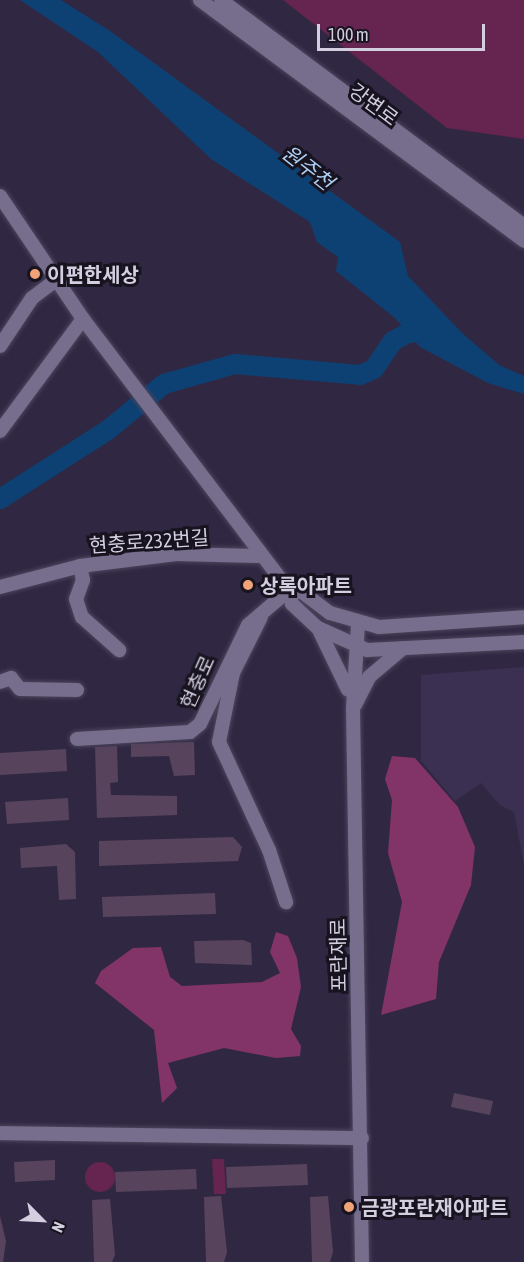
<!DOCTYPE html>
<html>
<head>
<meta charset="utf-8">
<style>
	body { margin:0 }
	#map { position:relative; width:524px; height:1262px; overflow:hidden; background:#302843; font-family:"Asap Condensed","Noto Sans KR",sans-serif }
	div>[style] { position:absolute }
	.built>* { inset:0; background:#3b3052 }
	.green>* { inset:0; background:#662450 }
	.round { border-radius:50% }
	.forest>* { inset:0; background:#823368 }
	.water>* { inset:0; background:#0d4174 }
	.river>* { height:20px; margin:-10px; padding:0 10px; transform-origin:10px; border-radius:10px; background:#0d4174 }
	.building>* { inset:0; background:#58435d }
	.roads { filter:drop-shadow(0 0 2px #4c455c) drop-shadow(0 0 2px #4c455c) }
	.minor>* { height:14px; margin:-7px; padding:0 7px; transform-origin:7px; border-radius:7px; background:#776e8e }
	.dots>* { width:16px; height:16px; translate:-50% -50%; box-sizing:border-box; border:3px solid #17131f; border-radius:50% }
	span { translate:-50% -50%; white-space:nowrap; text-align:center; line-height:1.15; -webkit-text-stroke:6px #17131f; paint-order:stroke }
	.street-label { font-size:20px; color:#d3cee0 }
	.poi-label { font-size:20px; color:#d3cee0; font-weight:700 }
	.left { translate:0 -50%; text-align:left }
	.water-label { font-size:21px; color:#aecff4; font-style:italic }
	.north { position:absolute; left:12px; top:1190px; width:60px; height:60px; -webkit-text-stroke:4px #17131f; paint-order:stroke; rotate:114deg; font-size:16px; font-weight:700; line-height:24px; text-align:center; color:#d3cee0 }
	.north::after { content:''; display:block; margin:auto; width:21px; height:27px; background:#d3cee0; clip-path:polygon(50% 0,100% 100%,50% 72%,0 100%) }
	.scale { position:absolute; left:317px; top:24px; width:168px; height:27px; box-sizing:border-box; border:3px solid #d3cee0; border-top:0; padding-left:8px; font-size:18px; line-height:21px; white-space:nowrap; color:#d3cee0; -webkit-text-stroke:4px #17131f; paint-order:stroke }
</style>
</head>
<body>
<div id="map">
	<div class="built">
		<div style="clip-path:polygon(524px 667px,524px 865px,514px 812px,500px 805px,481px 783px,455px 801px,421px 761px,421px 675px)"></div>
	</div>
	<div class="green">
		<div style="clip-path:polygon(283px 0,524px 0,524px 139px,447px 128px)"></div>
		<div style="clip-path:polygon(212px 1159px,224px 1159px,226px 1194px,214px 1194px)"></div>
		<div class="round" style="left:85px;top:1162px;width:30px;height:30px"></div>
	</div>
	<div class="forest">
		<div style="clip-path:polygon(392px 756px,415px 758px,458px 807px,475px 847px,471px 885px,439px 962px,436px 999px,381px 1015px,402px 902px,388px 853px,392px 800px,385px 779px)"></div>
		<div style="clip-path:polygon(276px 932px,288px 936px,297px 958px,301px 987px,291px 1029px,301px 1046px,300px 1056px,276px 1058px,224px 1048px,168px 1063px,177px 1088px,162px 1103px,154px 1030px,95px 983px,101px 971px,133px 948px,161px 947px,170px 977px,182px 986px,262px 982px,280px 973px,270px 952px)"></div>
	</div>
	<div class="water">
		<div style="clip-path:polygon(20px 0,61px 0,110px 31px,400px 242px,408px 276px,461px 332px,499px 365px,524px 376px,524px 394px,488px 383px,420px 347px,395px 318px,336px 271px,338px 257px,317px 242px,310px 222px,211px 159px,98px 52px)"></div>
	</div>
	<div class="river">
		<div style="left:0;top:499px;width:128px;rotate:-32.6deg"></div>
		<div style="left:108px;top:430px;width:72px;rotate:-39.4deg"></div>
		<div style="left:164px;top:384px;width:74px;rotate:-15.7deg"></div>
		<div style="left:235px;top:364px;width:125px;rotate:5deg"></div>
		<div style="left:360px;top:375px;width:15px;rotate:-23deg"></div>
		<div style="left:374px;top:369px;width:34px;rotate:-56deg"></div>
		<div style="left:393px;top:341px;width:17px;rotate:-28deg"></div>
		<div style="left:408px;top:333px;width:25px;rotate:-5deg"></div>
	</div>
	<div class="building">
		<div style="clip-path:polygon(194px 742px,195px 775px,174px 776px,169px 756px,131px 757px,131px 744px)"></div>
		<div style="clip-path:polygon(117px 746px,118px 782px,110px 783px,111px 795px,177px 796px,177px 815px,97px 818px,95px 747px)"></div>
		<div style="clip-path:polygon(66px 749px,67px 771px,0 775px,0 753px)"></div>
		<div style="clip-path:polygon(68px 798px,69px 820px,7px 824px,5px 802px)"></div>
		<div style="clip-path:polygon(233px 837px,242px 847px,238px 861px,99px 866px,99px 841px)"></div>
		<div style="clip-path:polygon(66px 844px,75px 852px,76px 899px,59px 900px,57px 866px,21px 868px,20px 848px)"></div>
		<div style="clip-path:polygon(215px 893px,216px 914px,103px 917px,102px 897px)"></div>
		<div style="clip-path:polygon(243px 940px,251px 943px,252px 965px,195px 963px,194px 941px)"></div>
		<div style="clip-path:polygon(454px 1093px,493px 1101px,490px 1115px,451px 1107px)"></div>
		<div style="clip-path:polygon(55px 1160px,55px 1180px,15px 1182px,14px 1162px)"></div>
		<div style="clip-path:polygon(307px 1164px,308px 1185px,227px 1188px,226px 1167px)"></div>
		<div style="clip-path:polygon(196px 1169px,197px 1189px,116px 1192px,115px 1172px)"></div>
		<div style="clip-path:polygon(221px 1196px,227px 1252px,224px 1262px,206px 1262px,204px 1197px)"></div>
		<div style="clip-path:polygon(328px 1196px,333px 1252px,330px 1262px,312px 1262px,310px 1197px)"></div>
		<div style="clip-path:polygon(110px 1199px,115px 1255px,112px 1262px,94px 1262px,92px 1200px)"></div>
		<div style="clip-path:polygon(0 1216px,6px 1241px,3px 1262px,0 1262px)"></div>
	</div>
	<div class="roads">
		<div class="minor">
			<div style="left:200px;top:0;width:404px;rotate:36.6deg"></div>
			<div style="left:221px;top:0;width:378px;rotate:36.7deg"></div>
			<div style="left:0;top:196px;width:148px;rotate:56deg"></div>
			<div style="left:83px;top:319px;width:340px;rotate:52.8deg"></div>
			<div style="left:289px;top:590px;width:14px;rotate:78deg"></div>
			<div style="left:292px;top:604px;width:35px;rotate:43deg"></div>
			<div style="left:318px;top:628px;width:54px;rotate:24.2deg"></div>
			<div style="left:367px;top:650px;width:157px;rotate:-2.9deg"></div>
			<div style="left:0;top:346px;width:58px;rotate:-56.3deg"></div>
			<div style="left:32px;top:298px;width:31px;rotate:-37deg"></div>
			<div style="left:0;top:431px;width:139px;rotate:-53.5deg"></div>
			<div style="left:80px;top:566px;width:14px;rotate:78deg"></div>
			<div style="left:83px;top:580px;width:20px;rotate:110deg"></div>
			<div style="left:76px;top:599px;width:19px;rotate:72deg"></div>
			<div style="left:82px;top:617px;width:50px;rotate:41.7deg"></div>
			<div style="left:0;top:587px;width:83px;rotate:-14.7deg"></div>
			<div style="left:80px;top:566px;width:97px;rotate:-7.1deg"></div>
			<div style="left:176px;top:554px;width:82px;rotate:1.4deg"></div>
			<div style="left:261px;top:617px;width:63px;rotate:116.6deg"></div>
			<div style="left:233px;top:673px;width:70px;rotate:101.5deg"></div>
			<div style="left:219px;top:742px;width:119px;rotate:65.2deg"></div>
			<div style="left:269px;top:850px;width:55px;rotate:71.9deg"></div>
			<div style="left:358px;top:624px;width:85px;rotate:93.4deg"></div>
			<div style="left:353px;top:709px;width:553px;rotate:89.07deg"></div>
			<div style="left:320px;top:632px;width:64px;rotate:64.2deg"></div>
			<div style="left:0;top:682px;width:12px;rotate:-20deg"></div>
			<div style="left:11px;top:678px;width:14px;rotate:51deg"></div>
			<div style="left:20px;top:689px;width:57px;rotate:1deg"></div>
			<div style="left:355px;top:705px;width:31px;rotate:-63deg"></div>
			<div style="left:369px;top:677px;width:43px;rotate:-40.3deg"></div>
			<div style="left:77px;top:739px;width:113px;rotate:-3.5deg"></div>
			<div style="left:190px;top:732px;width:13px;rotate:-39deg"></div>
			<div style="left:200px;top:724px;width:110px;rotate:-64.1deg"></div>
			<div style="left:248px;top:625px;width:54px;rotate:-40.5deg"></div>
			<div style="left:289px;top:590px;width:13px;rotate:9deg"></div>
			<div style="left:302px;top:592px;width:35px;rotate:37deg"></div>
			<div style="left:330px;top:613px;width:51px;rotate:15.9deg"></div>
			<div style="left:379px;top:627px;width:145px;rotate:-3.9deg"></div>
			<div style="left:0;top:1133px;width:362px;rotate:0.8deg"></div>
		</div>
	</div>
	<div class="dots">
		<div style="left:35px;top:274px;background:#efa377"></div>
		<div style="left:248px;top:585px;background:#efa377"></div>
		<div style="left:349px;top:1207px;background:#efa377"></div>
	</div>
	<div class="street-label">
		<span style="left:374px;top:104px;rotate:37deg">강변로</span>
		<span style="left:149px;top:541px;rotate:-4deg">현충로232번길</span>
		<span style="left:197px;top:682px;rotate:-66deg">현충로</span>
		<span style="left:338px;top:955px;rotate:-91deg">포란재로</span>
	</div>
	<div class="poi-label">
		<span class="left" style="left:47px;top:274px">이편한세상</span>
		<span class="left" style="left:260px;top:585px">상록아파트</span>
		<span class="left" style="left:361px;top:1207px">금광포란재아파트</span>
	</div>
	<div class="water-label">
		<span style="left:308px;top:167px;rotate:38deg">원주천</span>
	</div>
	<div class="north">N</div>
	<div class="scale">100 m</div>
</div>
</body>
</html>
